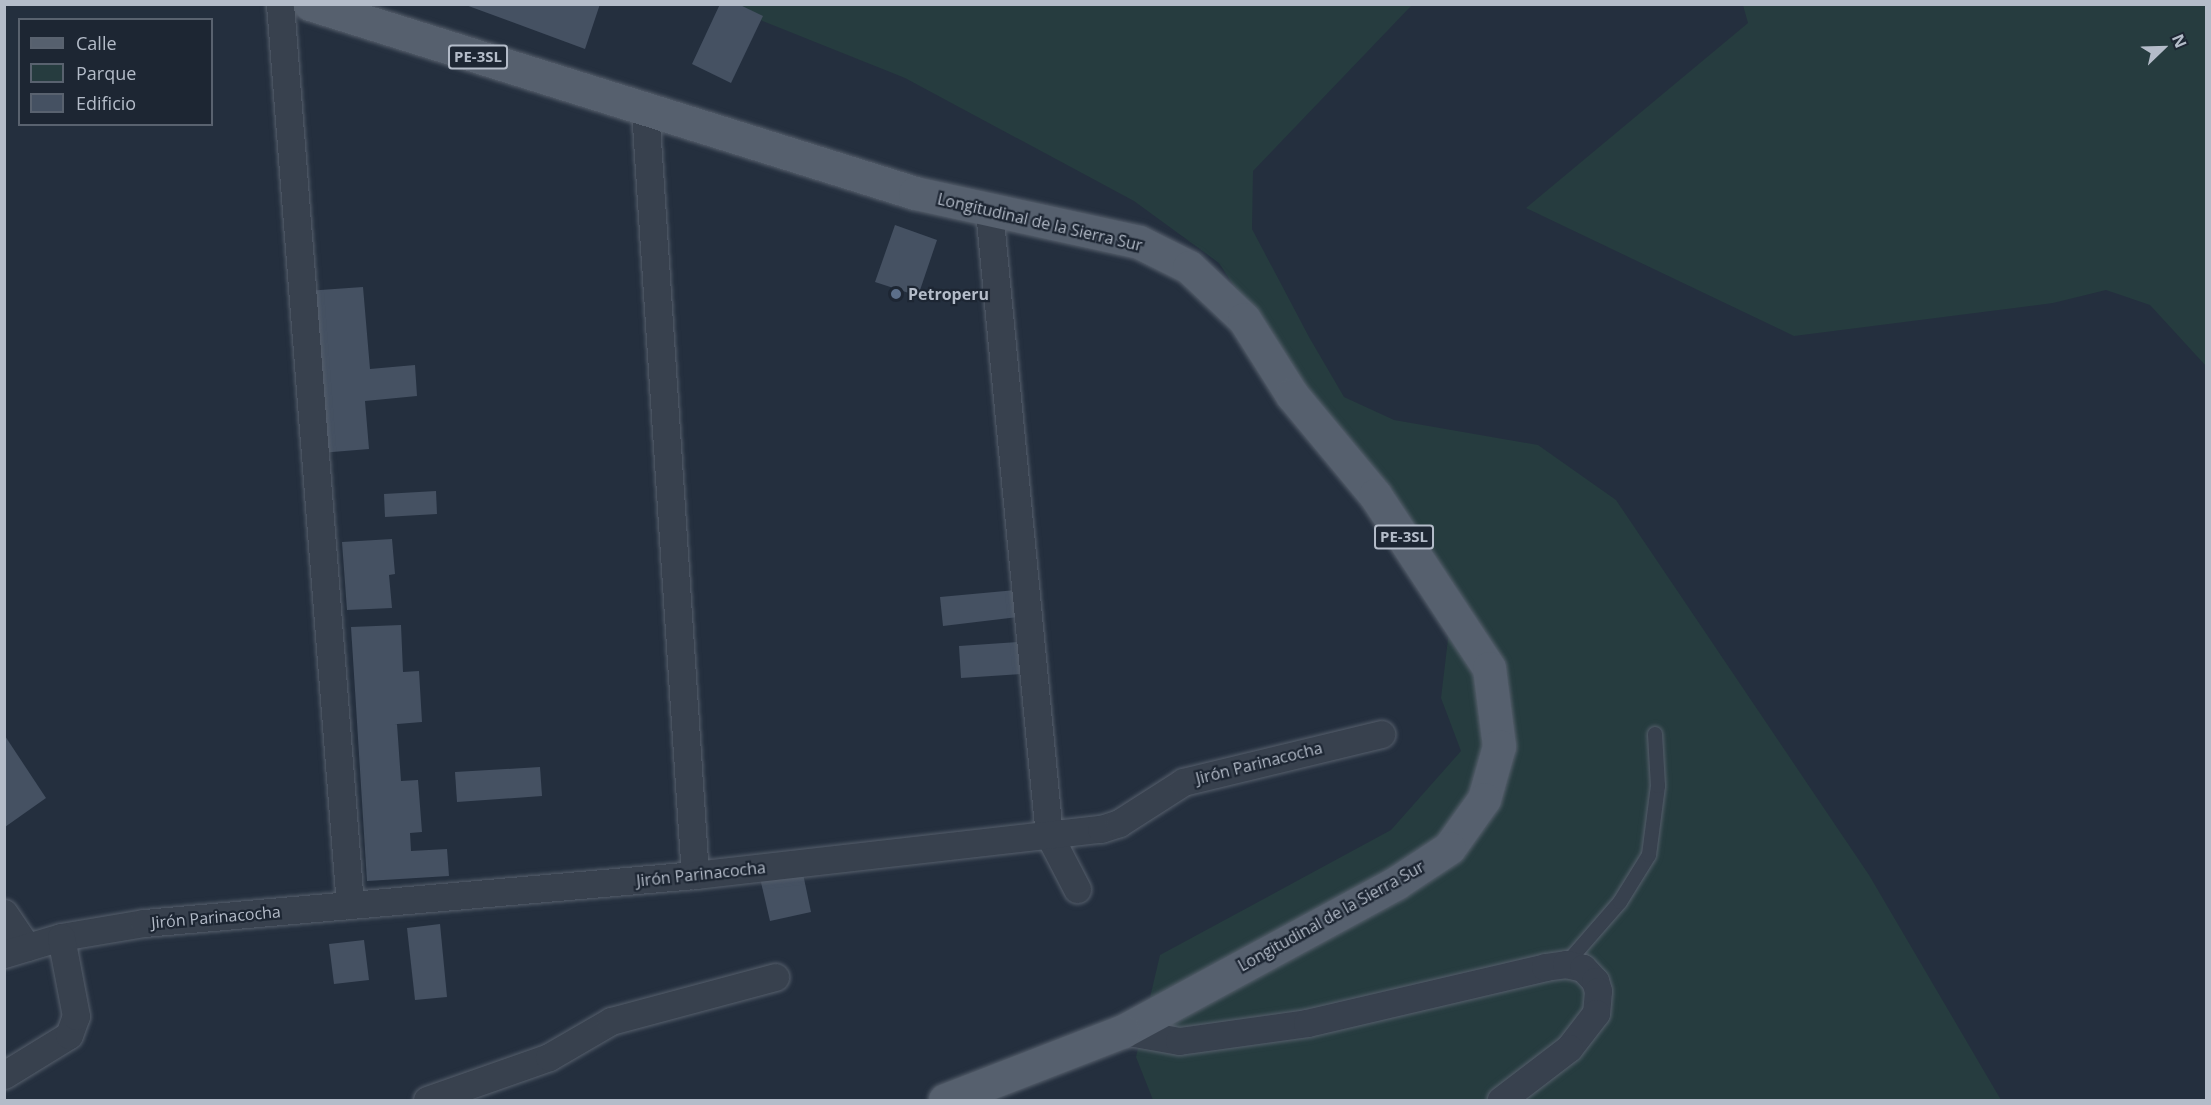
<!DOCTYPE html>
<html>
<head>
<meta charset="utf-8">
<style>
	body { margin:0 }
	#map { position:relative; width:2211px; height:1105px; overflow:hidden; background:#242f3e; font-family:"Open Sans",sans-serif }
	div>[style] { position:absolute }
	.green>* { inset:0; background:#263c3f }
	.building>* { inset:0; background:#455162 }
	.roads { filter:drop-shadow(0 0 2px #565f6c) drop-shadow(0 0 2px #565f6c) }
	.service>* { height:14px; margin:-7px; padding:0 7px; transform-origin:7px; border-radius:7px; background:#38414e }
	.minor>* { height:27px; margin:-13.5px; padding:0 13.5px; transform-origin:13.5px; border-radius:13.5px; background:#38414e }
	.primary>* { height:33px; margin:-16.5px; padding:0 16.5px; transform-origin:16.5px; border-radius:16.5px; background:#56606e }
	.dots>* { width:16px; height:16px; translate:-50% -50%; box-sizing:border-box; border:3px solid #1d2633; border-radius:50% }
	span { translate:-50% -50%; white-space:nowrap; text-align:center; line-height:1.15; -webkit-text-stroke:4.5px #1d2633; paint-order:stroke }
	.shield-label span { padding:2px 4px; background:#1d2633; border:2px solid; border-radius:4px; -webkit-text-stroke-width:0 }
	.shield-label { font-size:15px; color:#b4bcc9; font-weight:700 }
	.street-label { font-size:16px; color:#b4bcc9 }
	.poi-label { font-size:16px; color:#b4bcc9; font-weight:700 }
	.left { translate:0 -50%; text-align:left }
	.frame { position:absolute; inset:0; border:6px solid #b4bcc9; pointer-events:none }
	.legend { position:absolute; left:18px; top:18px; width:195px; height:108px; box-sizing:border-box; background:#1d2633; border:2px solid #59626f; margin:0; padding:8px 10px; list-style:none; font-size:18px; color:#b4bcc9 }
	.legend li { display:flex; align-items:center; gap:12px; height:30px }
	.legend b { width:30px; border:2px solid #59626f }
	.north { position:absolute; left:2133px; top:18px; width:60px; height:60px; -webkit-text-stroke:4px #1d2633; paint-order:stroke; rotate:67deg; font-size:16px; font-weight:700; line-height:24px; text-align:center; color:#b4bcc9 }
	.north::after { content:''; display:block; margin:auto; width:21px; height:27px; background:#b4bcc9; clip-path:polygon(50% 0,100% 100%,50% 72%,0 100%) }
</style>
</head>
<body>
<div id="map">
	<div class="green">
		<div style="clip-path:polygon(723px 5px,1412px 5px,1253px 171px,1252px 229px,1309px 337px,1344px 397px,1394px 420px,1538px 445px,1616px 500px,1869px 875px,2001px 1100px,1153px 1100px,1136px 1057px,1160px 955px,1391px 830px,1461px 751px,1441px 698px,1454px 589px,1282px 360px,1219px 263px,1134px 201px,905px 78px)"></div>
		<div style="clip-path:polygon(1743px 5px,2206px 5px,2206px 366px,2150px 305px,2106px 290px,2053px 303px,1794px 336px,1526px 208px,1748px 23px)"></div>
	</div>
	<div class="building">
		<div style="clip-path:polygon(463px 4px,600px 4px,585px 49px)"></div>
		<div style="clip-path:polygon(720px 4px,738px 4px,763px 16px,731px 83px,692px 64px)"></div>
		<div style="clip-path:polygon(895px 225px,937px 240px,918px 296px,875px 282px)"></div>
		<div style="clip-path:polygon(363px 287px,370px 369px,415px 365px,417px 396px,365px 401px,369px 449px,320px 453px,306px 291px)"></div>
		<div style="clip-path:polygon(436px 491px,437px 514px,385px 517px,384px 494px)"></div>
		<div style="clip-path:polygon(392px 539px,395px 574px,389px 575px,392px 608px,347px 610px,342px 542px)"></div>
		<div style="clip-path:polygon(1016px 590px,1019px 617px,943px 626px,940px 597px)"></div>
		<div style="clip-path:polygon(401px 625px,403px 672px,419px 671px,422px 722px,385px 725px,397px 724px,401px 781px,418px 780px,422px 832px,410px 833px,411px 851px,447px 849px,449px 876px,367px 881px,351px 627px)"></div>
		<div style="clip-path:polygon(1018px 642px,1021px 674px,961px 678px,959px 646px)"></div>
		<div style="clip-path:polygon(5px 736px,46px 798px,5px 827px)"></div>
		<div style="clip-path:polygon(540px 767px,542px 796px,457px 802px,455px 772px)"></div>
		<div style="clip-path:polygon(802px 869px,811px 912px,770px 921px,760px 878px)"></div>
		<div style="clip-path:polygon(440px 924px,447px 997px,415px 1000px,407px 928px)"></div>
		<div style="clip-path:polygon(364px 940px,369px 980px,334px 984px,329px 944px)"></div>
	</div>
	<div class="roads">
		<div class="service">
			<div style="left:1566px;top:964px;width:82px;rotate:-48.9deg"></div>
			<div style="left:1620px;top:902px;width:55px;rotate:-58.3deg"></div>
			<div style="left:1649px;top:855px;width:70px;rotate:-82.6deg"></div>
			<div style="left:1658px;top:786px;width:52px;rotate:-93.3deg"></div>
		</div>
		<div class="minor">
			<div style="left:280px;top:4px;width:904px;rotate:85.56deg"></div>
			<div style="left:645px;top:109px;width:768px;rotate:86.27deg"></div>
			<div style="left:989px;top:210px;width:628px;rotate:84.52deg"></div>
			<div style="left:1049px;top:835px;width:61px;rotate:62.6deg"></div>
			<div style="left:4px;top:913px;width:41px;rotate:55.9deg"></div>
			<div style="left:4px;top:954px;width:59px;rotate:-16.6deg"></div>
			<div style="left:61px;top:937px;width:84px;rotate:-9.6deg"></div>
			<div style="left:144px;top:923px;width:553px;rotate:-4.98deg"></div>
			<div style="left:695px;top:875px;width:409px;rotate:-6.5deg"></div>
			<div style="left:1101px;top:829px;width:19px;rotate:-18deg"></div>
			<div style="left:1119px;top:823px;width:76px;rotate:-32.6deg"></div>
			<div style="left:1183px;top:782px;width:204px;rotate:-13.6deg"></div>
			<div style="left:1123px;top:1031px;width:57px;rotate:10.1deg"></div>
			<div style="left:1179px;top:1041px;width:129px;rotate:-8deg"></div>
			<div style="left:1307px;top:1023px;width:244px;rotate:-13.2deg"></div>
			<div style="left:1545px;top:967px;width:21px;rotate:-8deg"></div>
			<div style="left:1566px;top:964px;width:17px;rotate:13deg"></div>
			<div style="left:1583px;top:968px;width:18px;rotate:47deg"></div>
			<div style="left:1595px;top:981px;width:10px;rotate:73deg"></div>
			<div style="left:1598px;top:991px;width:22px;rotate:95deg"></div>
			<div style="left:1596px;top:1013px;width:44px;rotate:127.6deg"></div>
			<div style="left:1569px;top:1048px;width:86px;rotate:142.6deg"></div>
			<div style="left:4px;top:1075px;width:76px;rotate:-31.6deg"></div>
			<div style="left:69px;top:1035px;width:20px;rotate:-70deg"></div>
			<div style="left:76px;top:1016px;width:80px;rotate:-100.8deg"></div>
			<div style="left:427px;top:1100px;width:129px;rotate:-19.4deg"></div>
			<div style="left:549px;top:1057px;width:72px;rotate:-30.1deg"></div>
			<div style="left:611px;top:1021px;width:170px;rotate:-15deg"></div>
		</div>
		<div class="primary">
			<div style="left:310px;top:4px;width:634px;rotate:17.35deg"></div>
			<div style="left:915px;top:193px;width:229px;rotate:12.3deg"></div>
			<div style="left:1139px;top:242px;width:56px;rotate:26.6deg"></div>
			<div style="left:1189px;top:267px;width:76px;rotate:43.4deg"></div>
			<div style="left:1244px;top:319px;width:90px;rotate:57.7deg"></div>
			<div style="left:1292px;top:395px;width:130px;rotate:50.3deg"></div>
			<div style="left:1375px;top:495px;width:207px;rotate:56.6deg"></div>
			<div style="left:1489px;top:668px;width:79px;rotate:82.7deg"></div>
			<div style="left:1499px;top:746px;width:55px;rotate:105.8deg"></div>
			<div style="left:1484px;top:799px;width:60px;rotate:125.5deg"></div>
			<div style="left:1449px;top:848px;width:64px;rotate:146.6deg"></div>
			<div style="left:1396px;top:883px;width:311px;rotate:151.5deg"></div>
			<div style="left:1123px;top:1031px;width:191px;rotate:158.8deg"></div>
		</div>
	</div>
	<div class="dots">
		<div style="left:896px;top:294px;background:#5c6f8a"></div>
	</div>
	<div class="shield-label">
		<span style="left:478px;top:57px">PE-3SL</span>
		<span style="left:1404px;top:537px">PE-3SL</span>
	</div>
	<div class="street-label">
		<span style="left:1040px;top:222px;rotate:13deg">Longitudinal de la Sierra Sur</span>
		<span style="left:1259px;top:763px;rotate:-14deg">Jirón Parinacocha</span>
		<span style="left:701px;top:874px;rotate:-6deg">Jirón Parinacocha</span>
		<span style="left:1331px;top:916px;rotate:-29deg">Longitudinal de la Sierra Sur</span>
		<span style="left:216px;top:917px;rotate:-5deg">Jirón Parinacocha</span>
	</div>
	<div class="poi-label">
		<span class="left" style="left:908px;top:294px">Petroperu</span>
	</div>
	<div class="frame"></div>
	<ul class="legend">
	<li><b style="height:8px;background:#56606e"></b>Calle</li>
	<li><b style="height:16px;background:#263c3f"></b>Parque</li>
	<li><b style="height:16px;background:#455162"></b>Edificio</li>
	</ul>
	<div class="north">N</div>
</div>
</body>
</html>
